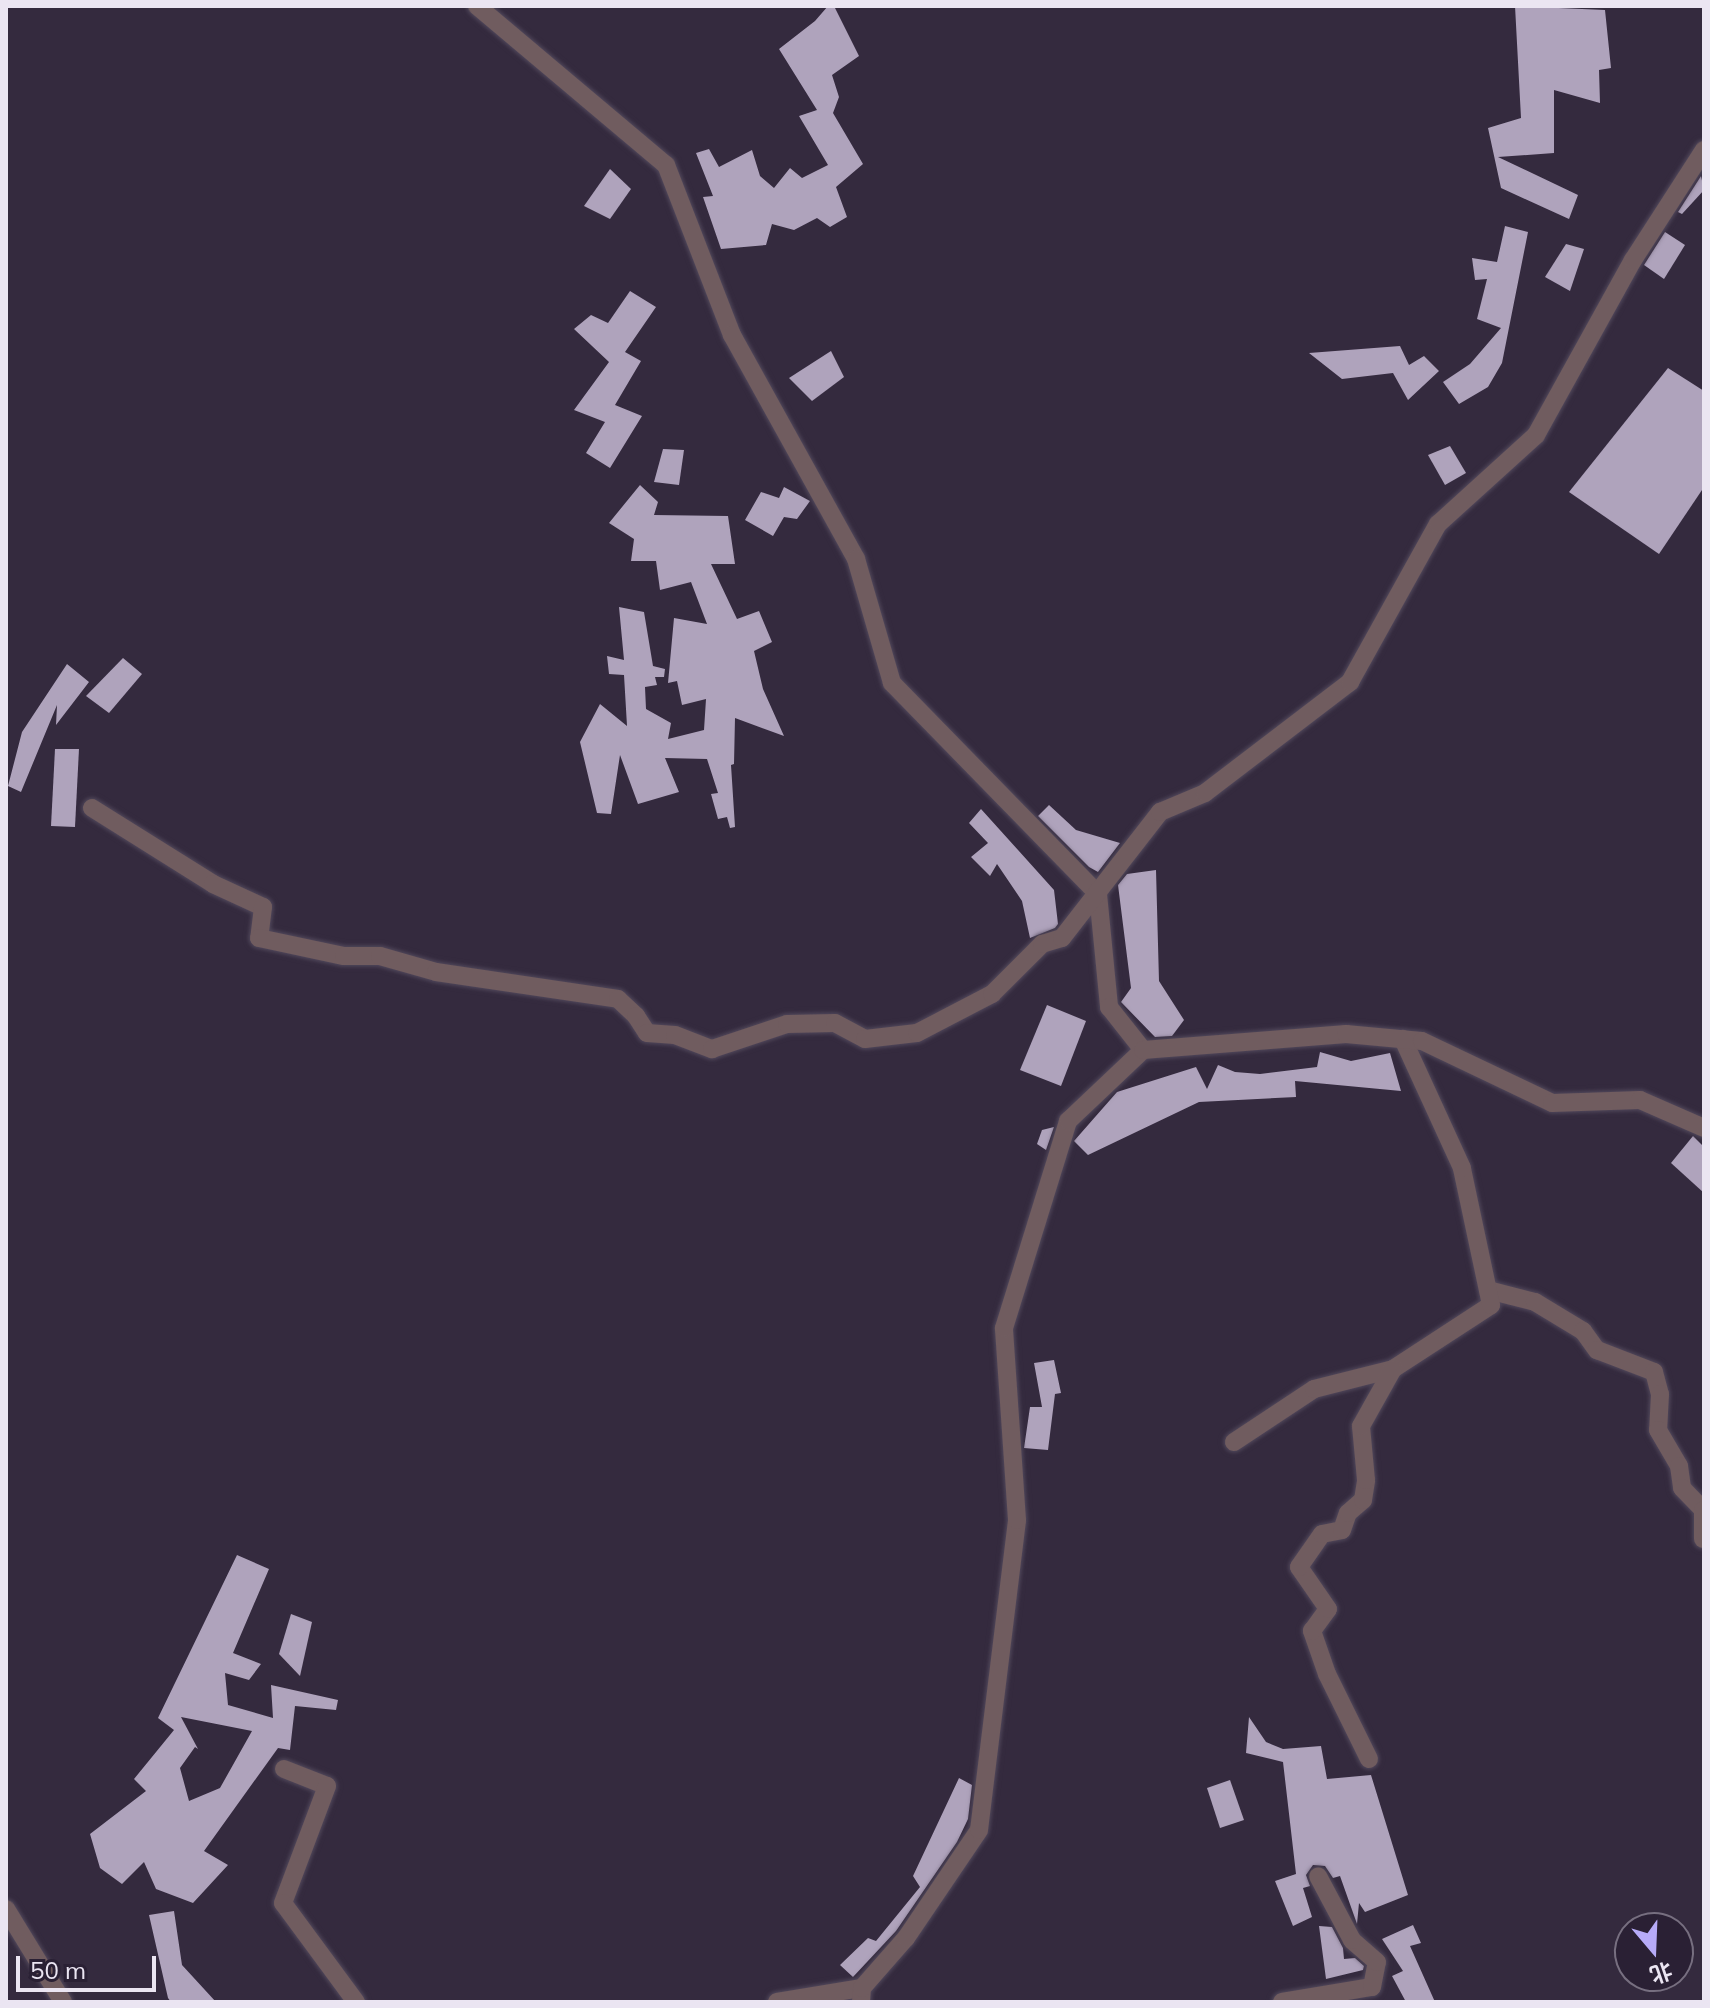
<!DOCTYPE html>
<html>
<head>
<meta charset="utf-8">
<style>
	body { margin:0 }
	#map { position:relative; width:1710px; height:2008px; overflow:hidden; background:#342a3e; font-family:Mulish,"Noto Sans SC",sans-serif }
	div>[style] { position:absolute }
	.building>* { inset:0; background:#afa3bc }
	.roads { filter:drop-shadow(0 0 2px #51485b) drop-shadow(0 0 2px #51485b) }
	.street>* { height:18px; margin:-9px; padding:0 9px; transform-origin:9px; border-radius:9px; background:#705c5f }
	span { translate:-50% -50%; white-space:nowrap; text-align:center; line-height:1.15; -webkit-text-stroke:8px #2a2034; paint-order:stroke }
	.frame { position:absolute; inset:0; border:8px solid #ebe5f2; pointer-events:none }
	.north { position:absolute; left:1614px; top:1912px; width:80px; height:80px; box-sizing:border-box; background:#2a2034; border:2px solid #776f80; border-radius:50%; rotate:161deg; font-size:22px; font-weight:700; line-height:32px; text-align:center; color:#ebe5f2 }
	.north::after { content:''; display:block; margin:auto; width:28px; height:36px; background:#b7abf8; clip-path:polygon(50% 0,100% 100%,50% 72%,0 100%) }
	.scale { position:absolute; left:16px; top:1956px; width:140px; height:36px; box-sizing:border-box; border:4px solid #ebe5f2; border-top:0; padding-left:10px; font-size:24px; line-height:28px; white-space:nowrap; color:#ebe5f2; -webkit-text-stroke:6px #2a2034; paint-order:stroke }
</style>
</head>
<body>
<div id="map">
	<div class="building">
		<div style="clip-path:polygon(828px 6px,834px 6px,859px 56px,832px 75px,839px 97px,833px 113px,863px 164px,836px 187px,847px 217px,830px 227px,817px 218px,794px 230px,772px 224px,766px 245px,721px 249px,703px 197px,713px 196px,696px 153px,709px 149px,719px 167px,752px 150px,760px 176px,774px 188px,790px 168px,802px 178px,828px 165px,799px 116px,817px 110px,779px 49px,815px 21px)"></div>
		<div style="clip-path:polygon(1515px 6px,1605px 10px,1611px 68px,1599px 70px,1600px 103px,1554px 90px,1554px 153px,1498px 157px,1578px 195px,1569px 219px,1501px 188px,1488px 128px,1521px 118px)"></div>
		<div style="clip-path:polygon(610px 169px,631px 189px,610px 219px,584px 206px)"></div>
		<div style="clip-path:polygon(1701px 176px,1704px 190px,1682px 214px,1678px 212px)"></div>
		<div style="clip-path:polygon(1505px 226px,1528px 232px,1502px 363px,1488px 387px,1459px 404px,1443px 382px,1470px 364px,1501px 328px,1477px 319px,1487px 279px,1475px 280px,1472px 258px,1497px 262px)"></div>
		<div style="clip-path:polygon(1665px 232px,1685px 245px,1664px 279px,1644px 265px)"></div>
		<div style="clip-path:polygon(1566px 244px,1584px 249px,1570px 291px,1545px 277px)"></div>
		<div style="clip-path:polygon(630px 291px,656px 307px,625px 352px,641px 361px,615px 405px,642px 416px,610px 468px,586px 453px,605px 422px,574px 410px,609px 362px,574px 329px,591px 315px,608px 323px)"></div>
		<div style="clip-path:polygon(1400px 346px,1409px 365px,1424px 356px,1439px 371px,1408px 400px,1393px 373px,1342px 379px,1309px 353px)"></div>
		<div style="clip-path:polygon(831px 351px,844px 377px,812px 401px,789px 378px)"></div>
		<div style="clip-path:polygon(1668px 368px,1704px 391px,1704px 487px,1659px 554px,1569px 492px)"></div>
		<div style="clip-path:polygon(1450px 446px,1466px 473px,1445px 485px,1428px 455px)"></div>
		<div style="clip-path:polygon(663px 449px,684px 450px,679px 485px,654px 482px)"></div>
		<div style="clip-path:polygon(640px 485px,658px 502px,654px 515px,728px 516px,735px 564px,711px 564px,737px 619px,759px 611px,772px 642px,754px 651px,763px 689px,784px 736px,735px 718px,734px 764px,731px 765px,735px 827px,730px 828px,727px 817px,718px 819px,711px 794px,718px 793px,707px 759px,665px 758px,679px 792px,638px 804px,620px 755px,611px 814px,597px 813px,580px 742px,600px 704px,627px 726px,624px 675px,609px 674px,607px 656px,624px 660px,619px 607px,644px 612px,653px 666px,665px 669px,664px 677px,655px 677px,657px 685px,645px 687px,646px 709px,671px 723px,668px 739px,704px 730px,706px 699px,682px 705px,677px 681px,668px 683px,674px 618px,707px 624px,691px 582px,660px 590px,656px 561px,631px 561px,634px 539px,609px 523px)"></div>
		<div style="clip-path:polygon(784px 487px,810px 501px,797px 519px,784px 517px,773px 536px,745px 520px,761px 492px,779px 498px)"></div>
		<div style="clip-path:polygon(123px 658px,142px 674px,109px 713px,86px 696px)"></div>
		<div style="clip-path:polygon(67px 664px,89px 682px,56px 725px,57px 705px,21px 792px,8px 786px,22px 732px)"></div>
		<div style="clip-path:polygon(55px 749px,79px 749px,75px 827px,51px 826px)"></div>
		<div style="clip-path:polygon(1049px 805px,1076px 830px,1120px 843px,1098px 872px,1089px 867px,1038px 816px)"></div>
		<div style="clip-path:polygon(981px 809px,1054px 890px,1058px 924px,1055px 928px,1030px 938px,1022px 901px,997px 864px,990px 876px,971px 857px,988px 843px,969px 823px)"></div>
		<div style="clip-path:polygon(1156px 870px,1159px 981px,1184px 1020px,1172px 1036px,1155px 1037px,1121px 1002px,1131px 988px,1118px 885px,1127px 874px)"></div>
		<div style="clip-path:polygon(1047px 1005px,1086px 1021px,1061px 1086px,1020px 1070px)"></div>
		<div style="clip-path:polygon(1320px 1052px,1351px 1061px,1390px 1053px,1401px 1091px,1295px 1081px,1296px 1097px,1199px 1102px,1088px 1155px,1074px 1141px,1117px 1092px,1196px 1067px,1207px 1089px,1218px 1065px,1235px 1072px,1260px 1074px,1317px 1067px)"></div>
		<div style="clip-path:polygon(1054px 1127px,1046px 1150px,1037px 1144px,1042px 1130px)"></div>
		<div style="clip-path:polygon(1693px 1136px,1704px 1147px,1704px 1193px,1671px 1163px)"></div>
		<div style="clip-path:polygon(1054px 1360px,1061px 1393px,1055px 1394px,1048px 1450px,1024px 1448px,1030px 1407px,1042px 1407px,1034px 1363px)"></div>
		<div style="clip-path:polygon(evenodd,237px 1555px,269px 1569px,233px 1653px,261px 1664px,249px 1680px,225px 1673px,228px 1705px,273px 1718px,271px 1685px,338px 1700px,336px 1710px,295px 1706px,290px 1750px,278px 1748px,204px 1851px,228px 1865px,193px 1903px,156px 1889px,144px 1862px,122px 1884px,100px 1868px,90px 1834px,146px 1791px,134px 1779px,174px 1730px,158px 1718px,237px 1555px,181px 1717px,252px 1731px,220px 1788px,189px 1801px,180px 1768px,195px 1747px,198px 1749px,181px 1717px)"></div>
		<div style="clip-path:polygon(291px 1614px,312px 1622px,300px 1676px,279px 1654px)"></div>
		<div style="clip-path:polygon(1249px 1717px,1266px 1742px,1283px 1749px,1321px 1746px,1327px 1779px,1371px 1775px,1408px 1895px,1365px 1912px,1359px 1903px,1357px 1924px,1340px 1876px,1333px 1878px,1325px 1866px,1313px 1865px,1306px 1875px,1310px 1886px,1303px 1888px,1312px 1917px,1293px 1926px,1275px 1881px,1296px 1874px,1283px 1762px,1246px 1753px)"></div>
		<div style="clip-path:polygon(959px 1778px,972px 1785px,968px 1819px,957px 1842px,896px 1931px,853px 1977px,840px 1965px,868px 1938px,876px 1941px,920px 1887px,913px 1876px)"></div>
		<div style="clip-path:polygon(1230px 1780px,1244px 1820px,1220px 1828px,1207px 1788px)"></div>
		<div style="clip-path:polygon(174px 1911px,182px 1965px,216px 2002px,171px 2002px,168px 1998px,149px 1915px)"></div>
		<div style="clip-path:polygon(1413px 1925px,1421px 1943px,1410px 1946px,1435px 2002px,1406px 2002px,1392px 1976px,1403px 1971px,1382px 1939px)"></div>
		<div style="clip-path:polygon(1319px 1926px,1332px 1927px,1343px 1948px,1344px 1959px,1355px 1958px,1364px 1966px,1363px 1970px,1326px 1979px)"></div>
	</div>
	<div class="roads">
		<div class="street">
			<div style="left:477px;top:6px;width:247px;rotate:40.1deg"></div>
			<div style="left:666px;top:165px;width:182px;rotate:68.8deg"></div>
			<div style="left:732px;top:335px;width:256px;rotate:61deg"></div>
			<div style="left:856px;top:559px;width:129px;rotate:73.8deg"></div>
			<div style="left:892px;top:683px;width:295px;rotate:45.7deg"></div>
			<div style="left:1098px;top:894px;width:114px;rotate:84.4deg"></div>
			<div style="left:1109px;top:1007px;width:55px;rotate:51.7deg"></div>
			<div style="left:92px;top:808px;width:143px;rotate:32.1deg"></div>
			<div style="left:213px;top:884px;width:55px;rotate:24.7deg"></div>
			<div style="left:263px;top:907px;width:31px;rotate:97deg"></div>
			<div style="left:259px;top:938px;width:87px;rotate:12deg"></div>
			<div style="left:344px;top:956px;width:36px"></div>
			<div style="left:380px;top:956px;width:58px;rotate:15.9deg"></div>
			<div style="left:436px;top:972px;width:184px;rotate:8.4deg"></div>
			<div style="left:618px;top:999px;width:25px;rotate:43deg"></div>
			<div style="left:636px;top:1016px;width:20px;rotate:57deg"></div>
			<div style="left:647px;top:1033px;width:28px;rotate:4deg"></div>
			<div style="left:675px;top:1035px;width:40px;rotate:21deg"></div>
			<div style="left:712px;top:1049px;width:79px;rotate:-18.4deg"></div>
			<div style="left:787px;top:1024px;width:48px;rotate:-1.2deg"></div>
			<div style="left:835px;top:1023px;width:34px;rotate:28deg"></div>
			<div style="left:865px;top:1039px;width:52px;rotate:-6.6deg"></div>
			<div style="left:917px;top:1033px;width:85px;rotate:-27.5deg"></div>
			<div style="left:992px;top:994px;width:71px;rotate:-45deg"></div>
			<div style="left:1042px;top:944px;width:21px;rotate:-17deg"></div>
			<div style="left:1062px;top:938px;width:160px;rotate:-52.1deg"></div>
			<div style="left:1160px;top:812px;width:49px;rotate:-22.9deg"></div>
			<div style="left:1205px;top:793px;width:183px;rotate:-37.4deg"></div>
			<div style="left:1350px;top:682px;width:181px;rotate:-60.9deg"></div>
			<div style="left:1438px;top:524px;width:132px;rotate:-42.2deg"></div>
			<div style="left:1536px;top:435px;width:200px;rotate:-61deg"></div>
			<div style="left:1633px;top:260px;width:131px;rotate:-57.2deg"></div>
			<div style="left:1488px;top:1290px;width:49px;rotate:14.3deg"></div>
			<div style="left:1535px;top:1302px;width:56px;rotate:31.1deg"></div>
			<div style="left:1583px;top:1331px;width:24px;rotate:54deg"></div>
			<div style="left:1597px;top:1350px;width:61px;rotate:21.1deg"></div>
			<div style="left:1654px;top:1372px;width:23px;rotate:75deg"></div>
			<div style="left:1660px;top:1394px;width:36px;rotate:93deg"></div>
			<div style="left:1658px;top:1430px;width:42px;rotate:59.7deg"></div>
			<div style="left:1679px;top:1466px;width:22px;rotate:82deg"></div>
			<div style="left:1682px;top:1488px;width:30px;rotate:46deg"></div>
			<div style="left:1703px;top:1510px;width:29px;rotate:90deg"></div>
			<div style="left:1234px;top:1442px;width:96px;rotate:-33.5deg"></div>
			<div style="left:1314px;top:1389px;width:81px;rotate:-14.2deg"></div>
			<div style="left:1393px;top:1369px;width:117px;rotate:-33.1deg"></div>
			<div style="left:1491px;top:1305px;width:140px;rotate:-102deg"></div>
			<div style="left:1462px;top:1168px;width:142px;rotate:-114.6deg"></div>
			<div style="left:1369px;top:1759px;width:95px;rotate:-116.3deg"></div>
			<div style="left:1327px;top:1674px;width:46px;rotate:-109.2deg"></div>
			<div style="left:1312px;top:1631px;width:27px;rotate:-54deg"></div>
			<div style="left:1328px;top:1609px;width:51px;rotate:-124.6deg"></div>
			<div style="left:1299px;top:1567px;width:40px;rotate:-55.1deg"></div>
			<div style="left:1322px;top:1534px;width:20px;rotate:-11deg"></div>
			<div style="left:1342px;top:1530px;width:18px;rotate:-71deg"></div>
			<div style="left:1348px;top:1513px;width:20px;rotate:-41deg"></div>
			<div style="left:1363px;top:1500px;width:20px;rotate:-81deg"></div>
			<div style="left:1366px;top:1480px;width:54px;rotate:-95.3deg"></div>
			<div style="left:1361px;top:1426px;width:65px;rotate:-60.7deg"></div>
			<div style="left:284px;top:1769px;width:46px;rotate:21.6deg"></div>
			<div style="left:327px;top:1786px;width:125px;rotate:110.6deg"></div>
			<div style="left:283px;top:1903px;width:123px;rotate:53.6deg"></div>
			<div style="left:6px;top:1909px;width:109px;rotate:58.5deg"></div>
			<div style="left:777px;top:2002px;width:86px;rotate:-9.4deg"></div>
			<div style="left:861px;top:2002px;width:14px;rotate:-86deg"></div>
			<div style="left:862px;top:1988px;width:67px;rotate:-48.7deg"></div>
			<div style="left:906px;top:1938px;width:130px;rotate:-55.9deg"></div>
			<div style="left:979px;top:1830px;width:312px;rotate:-83deg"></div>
			<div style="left:1017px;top:1520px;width:192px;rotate:-93.9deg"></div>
			<div style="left:1004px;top:1328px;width:217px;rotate:-72.8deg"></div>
			<div style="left:1068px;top:1121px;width:103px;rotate:-43.4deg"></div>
			<div style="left:1143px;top:1050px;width:204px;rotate:-4.5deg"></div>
			<div style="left:1346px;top:1034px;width:76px;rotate:5.3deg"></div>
			<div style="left:1422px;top:1041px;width:144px;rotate:25.5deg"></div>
			<div style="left:1552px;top:1103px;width:88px;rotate:-2deg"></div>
			<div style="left:1640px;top:1100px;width:70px;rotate:23.6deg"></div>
			<div style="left:1282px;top:2002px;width:91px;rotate:-9.5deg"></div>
			<div style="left:1372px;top:1987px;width:25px;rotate:-79deg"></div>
			<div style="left:1377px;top:1962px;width:33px;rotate:-139deg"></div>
			<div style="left:1352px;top:1940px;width:72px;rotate:-118deg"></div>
		</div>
	</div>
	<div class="frame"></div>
	<div class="north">北</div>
	<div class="scale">50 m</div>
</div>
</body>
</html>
